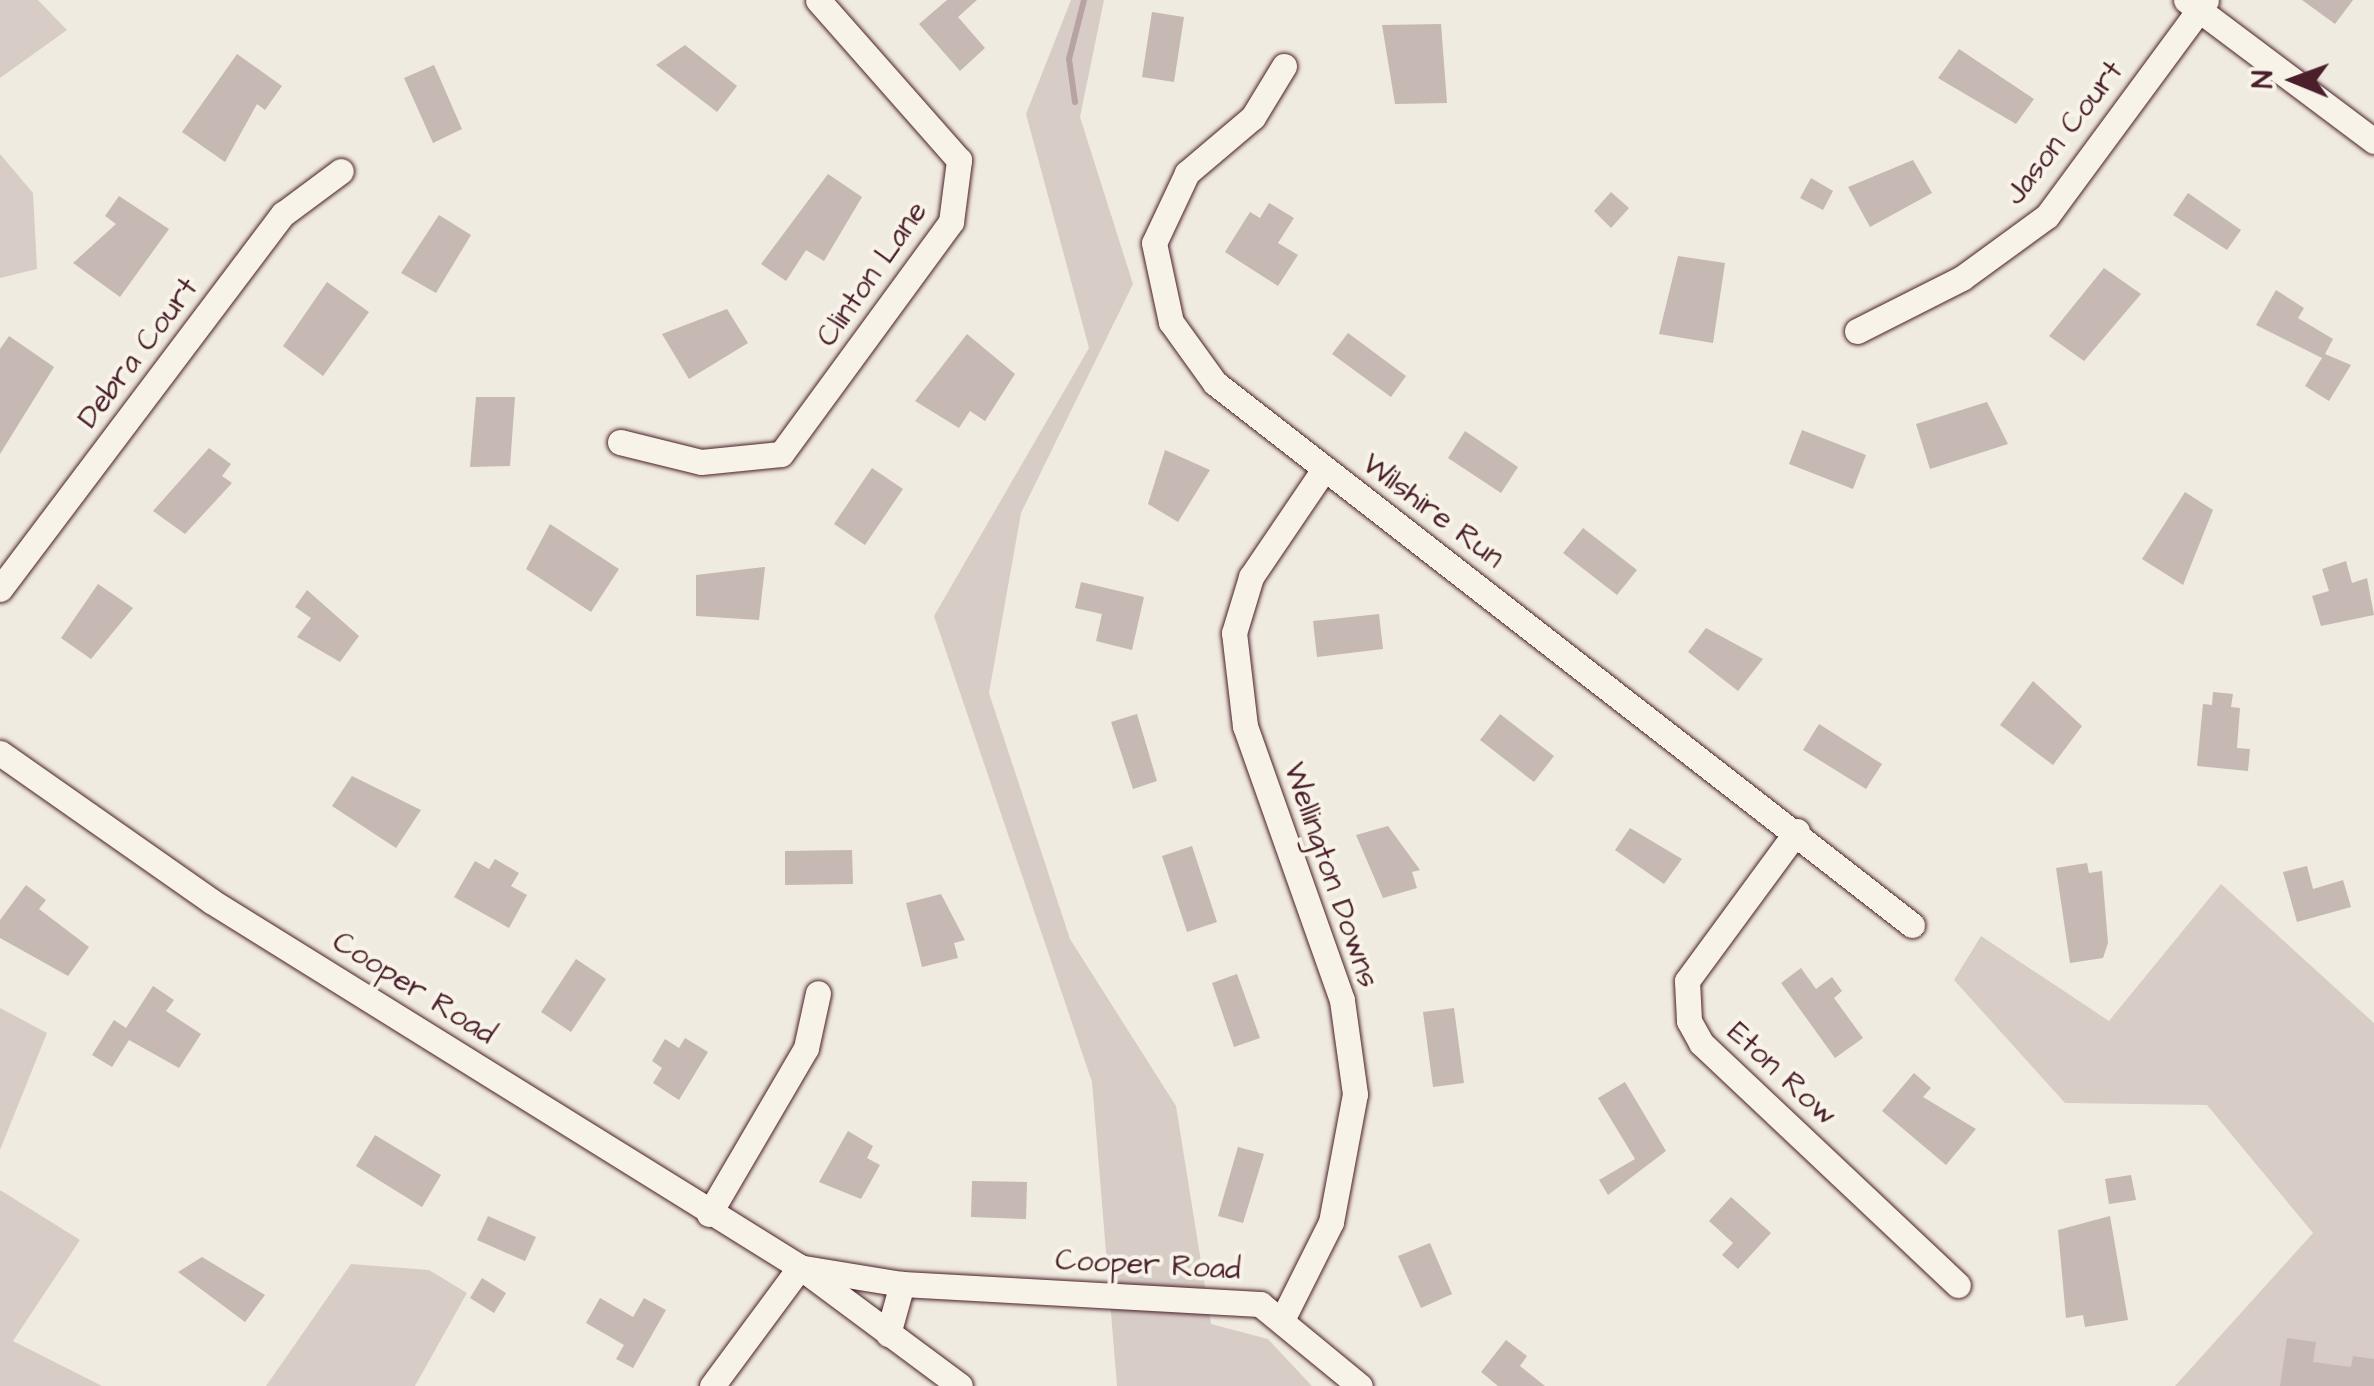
<!DOCTYPE html>
<html>
<head>
<meta charset="utf-8">
<style>
	body { margin:0 }
	#map { position:relative; width:2374px; height:1386px; overflow:hidden; background:#f0ebe0; font-family:"Architects Daughter",sans-serif }
	div>[style] { position:absolute }
	.green>* { inset:0; background:#d8cdc6 }
	.stream>* { height:6px; margin:-3px; padding:0 3px; transform-origin:3px; border-radius:3px; background:#b7a4a2 }
	.building>* { inset:0; background:#c6b8b3 }
	.roads { filter:drop-shadow(0 0 2px #4a1f2b) drop-shadow(0 0 2px #4a1f2b) }
	.minor>* { height:25px; margin:-12.5px; padding:0 12.5px; transform-origin:12.5px; border-radius:12.5px; background:#f7f3e8 }
	span { translate:-50% -50%; white-space:nowrap; text-align:center; line-height:1.15; -webkit-text-stroke:8px #f7f3e8; paint-order:stroke }
	.street-label { font-size:30px; color:#4a1f2b }
	.north { position:absolute; left:2244px; top:30px; width:100px; height:100px; -webkit-text-stroke:8px #f7f3e8; paint-order:stroke; rotate:271deg; font-size:28px; font-weight:700; line-height:40px; text-align:center; color:#4a1f2b }
	.north::after { content:''; display:block; margin:auto; width:35px; height:45px; background:#4a1f2b; clip-path:polygon(50% 0,100% 100%,50% 72%,0 100%) }
</style>
</head>
<body>
<div id="map">
	<div class="green">
		<div style="clip-path:polygon(0 0,38px 0,67px 30px,0 78px)"></div>
		<div style="clip-path:polygon(1071px 0,1104px 0,1080px 117px,1133px 284px,1021px 513px,989px 693px,1070px 939px,1176px 1106px,1211px 1324px,1268px 1339px,1312px 1386px,1117px 1386px,1092px 1082px,934px 616px,1089px 348px,1026px 114px)"></div>
		<div style="clip-path:polygon(0 154px,33px 193px,37px 269px,0 278px)"></div>
		<div style="clip-path:polygon(2221px 884px,2374px 1023px,2374px 1386px,2175px 1386px,2313px 1233px,2207px 1105px,2065px 1103px,1954px 980px,1981px 936px,2109px 1021px)"></div>
		<div style="clip-path:polygon(0 1008px,47px 1033px,0 1150px)"></div>
		<div style="clip-path:polygon(0 1190px,80px 1240px,13px 1341px,102px 1386px,0 1386px)"></div>
		<div style="clip-path:polygon(351px 1264px,429px 1270px,467px 1293px,415px 1386px,266px 1386px)"></div>
	</div>
	<div class="stream">
		<div style="left:1075px;top:102px;width:43px;rotate:-97.9deg"></div>
		<div style="left:1069px;top:59px;width:61px;rotate:-75.7deg"></div>
	</div>
	<div class="building">
		<div style="clip-path:polygon(947px 0,977px 0,958px 17px,985px 48px,960px 71px,919px 24px)"></div>
		<div style="clip-path:polygon(2302px 0,2353px 0,2335px 24px)"></div>
		<div style="clip-path:polygon(1152px 12px,1184px 17px,1174px 82px,1142px 77px)"></div>
		<div style="clip-path:polygon(1441px 24px,1447px 103px,1395px 104px,1382px 25px)"></div>
		<div style="clip-path:polygon(685px 45px,737px 86px,717px 112px,656px 65px)"></div>
		<div style="clip-path:polygon(1959px 49px,2034px 99px,2016px 124px,1938px 78px)"></div>
		<div style="clip-path:polygon(237px 54px,282px 86px,265px 110px,257px 104px,225px 162px,182px 132px)"></div>
		<div style="clip-path:polygon(434px 65px,462px 129px,433px 143px,404px 78px)"></div>
		<div style="clip-path:polygon(1913px 160px,1932px 193px,1870px 227px,1848px 187px)"></div>
		<div style="clip-path:polygon(828px 174px,862px 197px,824px 261px,806px 250px,786px 281px,761px 264px)"></div>
		<div style="clip-path:polygon(1811px 178px,1833px 191px,1823px 210px,1800px 198px)"></div>
		<div style="clip-path:polygon(1611px 192px,1629px 208px,1611px 228px,1594px 211px)"></div>
		<div style="clip-path:polygon(2188px 193px,2241px 230px,2227px 250px,2173px 215px)"></div>
		<div style="clip-path:polygon(119px 196px,169px 229px,120px 297px,73px 263px,116px 224px,105px 216px)"></div>
		<div style="clip-path:polygon(1269px 203px,1294px 218px,1278px 243px,1298px 255px,1278px 286px,1225px 252px,1250px 212px,1260px 218px)"></div>
		<div style="clip-path:polygon(439px 215px,471px 235px,436px 293px,401px 273px)"></div>
		<div style="clip-path:polygon(1678px 256px,1725px 263px,1713px 343px,1659px 334px)"></div>
		<div style="clip-path:polygon(2104px 268px,2141px 294px,2084px 361px,2049px 336px)"></div>
		<div style="clip-path:polygon(327px 282px,369px 312px,323px 376px,283px 346px)"></div>
		<div style="clip-path:polygon(2276px 290px,2304px 308px,2298px 318px,2333px 339px,2325px 354px,2351px 365px,2329px 401px,2305px 386px,2322px 358px,2256px 325px)"></div>
		<div style="clip-path:polygon(727px 309px,748px 343px,689px 379px,662px 334px)"></div>
		<div style="clip-path:polygon(1348px 333px,1406px 376px,1391px 397px,1332px 354px)"></div>
		<div style="clip-path:polygon(967px 334px,1015px 374px,985px 421px,970px 411px,959px 428px,915px 401px)"></div>
		<div style="clip-path:polygon(9px 336px,54px 367px,0 454px,0 349px)"></div>
		<div style="clip-path:polygon(476px 397px,515px 397px,510px 466px,470px 467px)"></div>
		<div style="clip-path:polygon(1987px 402px,2008px 444px,1930px 469px,1916px 424px)"></div>
		<div style="clip-path:polygon(1802px 430px,1866px 455px,1853px 489px,1789px 464px)"></div>
		<div style="clip-path:polygon(1465px 431px,1518px 467px,1501px 493px,1448px 458px)"></div>
		<div style="clip-path:polygon(209px 448px,231px 464px,222px 476px,232px 483px,185px 534px,153px 511px)"></div>
		<div style="clip-path:polygon(1165px 450px,1210px 470px,1178px 522px,1148px 504px)"></div>
		<div style="clip-path:polygon(872px 468px,903px 489px,865px 545px,834px 524px)"></div>
		<div style="clip-path:polygon(2185px 492px,2213px 510px,2183px 585px,2142px 559px)"></div>
		<div style="clip-path:polygon(550px 524px,619px 569px,591px 612px,526px 569px)"></div>
		<div style="clip-path:polygon(1583px 528px,1637px 570px,1617px 595px,1563px 553px)"></div>
		<div style="clip-path:polygon(2346px 561px,2352px 583px,2367px 578px,2374px 615px,2321px 626px,2312px 596px,2329px 591px,2322px 569px)"></div>
		<div style="clip-path:polygon(765px 567px,759px 620px,696px 616px,696px 575px)"></div>
		<div style="clip-path:polygon(1081px 582px,1144px 597px,1132px 650px,1096px 641px,1102px 614px,1075px 608px)"></div>
		<div style="clip-path:polygon(98px 584px,133px 608px,91px 659px,61px 638px)"></div>
		<div style="clip-path:polygon(307px 590px,359px 636px,340px 662px,297px 637px,311px 618px,295px 607px)"></div>
		<div style="clip-path:polygon(1379px 614px,1383px 649px,1317px 657px,1313px 621px)"></div>
		<div style="clip-path:polygon(1706px 628px,1763px 659px,1738px 691px,1688px 652px)"></div>
		<div style="clip-path:polygon(2033px 681px,2082px 726px,2053px 765px,2000px 725px)"></div>
		<div style="clip-path:polygon(2213px 692px,2233px 694px,2231px 707px,2240px 708px,2237px 748px,2250px 749px,2248px 771px,2197px 766px,2203px 704px,2212px 705px)"></div>
		<div style="clip-path:polygon(1137px 714px,1157px 781px,1133px 789px,1111px 722px)"></div>
		<div style="clip-path:polygon(1500px 714px,1554px 756px,1534px 782px,1480px 740px)"></div>
		<div style="clip-path:polygon(1819px 724px,1882px 764px,1866px 789px,1803px 750px)"></div>
		<div style="clip-path:polygon(352px 776px,421px 810px,396px 848px,332px 806px)"></div>
		<div style="clip-path:polygon(1388px 826px,1420px 870px,1412px 872px,1417px 888px,1383px 898px,1356px 835px)"></div>
		<div style="clip-path:polygon(1630px 828px,1682px 859px,1664px 884px,1615px 850px)"></div>
		<div style="clip-path:polygon(1192px 846px,1217px 922px,1187px 932px,1162px 856px)"></div>
		<div style="clip-path:polygon(852px 850px,853px 884px,785px 885px,785px 851px)"></div>
		<div style="clip-path:polygon(495px 859px,519px 873px,511px 886px,527px 895px,509px 928px,454px 897px,475px 861px,489px 869px)"></div>
		<div style="clip-path:polygon(2087px 863px,2089px 873px,2102px 871px,2108px 943px,2103px 958px,2070px 963px,2056px 868px)"></div>
		<div style="clip-path:polygon(2307px 866px,2313px 889px,2343px 880px,2351px 907px,2297px 922px,2283px 872px)"></div>
		<div style="clip-path:polygon(26px 885px,46px 900px,39px 909px,89px 947px,68px 976px,0 938px,0 920px)"></div>
		<div style="clip-path:polygon(941px 894px,965px 940px,954px 943px,958px 958px,922px 967px,906px 903px)"></div>
		<div style="clip-path:polygon(576px 959px,606px 979px,571px 1032px,541px 1012px)"></div>
		<div style="clip-path:polygon(1801px 968px,1816px 989px,1832px 977px,1842px 991px,1834px 998px,1863px 1038px,1835px 1058px,1781px 983px)"></div>
		<div style="clip-path:polygon(1237px 974px,1260px 1038px,1234px 1047px,1212px 983px)"></div>
		<div style="clip-path:polygon(153px 986px,174px 1000px,166px 1011px,201px 1034px,179px 1068px,129px 1040px,112px 1067px,92px 1055px,114px 1020px,126px 1028px)"></div>
		<div style="clip-path:polygon(1454px 1008px,1464px 1083px,1433px 1087px,1423px 1012px)"></div>
		<div style="clip-path:polygon(685px 1038px,708px 1052px,679px 1100px,653px 1083px,662px 1068px,652px 1061px,665px 1039px,679px 1048px)"></div>
		<div style="clip-path:polygon(1914px 1073px,1931px 1088px,1923px 1097px,1976px 1129px,1946px 1165px,1882px 1111px)"></div>
		<div style="clip-path:polygon(1625px 1082px,1666px 1151px,1608px 1195px,1599px 1180px,1635px 1159px,1598px 1098px)"></div>
		<div style="clip-path:polygon(848px 1131px,873px 1146px,867px 1158px,880px 1165px,861px 1199px,819px 1182px)"></div>
		<div style="clip-path:polygon(375px 1135px,441px 1175px,422px 1207px,356px 1166px)"></div>
		<div style="clip-path:polygon(1238px 1147px,1264px 1154px,1243px 1223px,1218px 1216px)"></div>
		<div style="clip-path:polygon(2131px 1175px,2136px 1200px,2109px 1204px,2105px 1179px)"></div>
		<div style="clip-path:polygon(972px 1181px,1027px 1182px,1026px 1219px,971px 1217px)"></div>
		<div style="clip-path:polygon(1731px 1197px,1771px 1233px,1738px 1269px,1722px 1255px,1733px 1243px,1709px 1221px)"></div>
		<div style="clip-path:polygon(488px 1216px,536px 1237px,525px 1261px,477px 1240px)"></div>
		<div style="clip-path:polygon(2110px 1216px,2128px 1320px,2085px 1327px,2083px 1315px,2066px 1318px,2058px 1230px)"></div>
		<div style="clip-path:polygon(1430px 1243px,1452px 1294px,1421px 1308px,1398px 1256px)"></div>
		<div style="clip-path:polygon(202px 1257px,265px 1295px,245px 1322px,178px 1272px)"></div>
		<div style="clip-path:polygon(482px 1278px,506px 1293px,494px 1313px,470px 1298px)"></div>
		<div style="clip-path:polygon(600px 1298px,633px 1317px,644px 1298px,666px 1310px,633px 1368px,616px 1359px,624px 1345px,586px 1323px)"></div>
		<div style="clip-path:polygon(2287px 1338px,2316px 1342px,2313px 1362px,2351px 1367px,2353px 1356px,2374px 1359px,2374px 1386px,2280px 1386px)"></div>
		<div style="clip-path:polygon(1506px 1340px,1527px 1356px,1520px 1366px,1545px 1386px,1498px 1386px,1481px 1372px)"></div>
	</div>
	<div class="roads">
		<div class="minor">
			<div style="left:2186px;top:0;width:235px;rotate:36.9deg"></div>
			<div style="left:1284px;top:66px;width:60px;rotate:121.3deg"></div>
			<div style="left:1253px;top:117px;width:87px;rotate:139.7deg"></div>
			<div style="left:1187px;top:173px;width:77px;rotate:115.2deg"></div>
			<div style="left:1154px;top:243px;width:81px;rotate:77.9deg"></div>
			<div style="left:1171px;top:322px;width:75px;rotate:54.2deg"></div>
			<div style="left:1215px;top:383px;width:883px;rotate:37.87deg"></div>
			<div style="left:1857px;top:331px;width:118px;rotate:-26.8deg"></div>
			<div style="left:1962px;top:278px;width:105px;rotate:-36.1deg"></div>
			<div style="left:2047px;top:216px;width:268px;rotate:-53.6deg"></div>
			<div style="left:620px;top:442px;width:83px;rotate:13.9deg"></div>
			<div style="left:701px;top:462px;width:80px;rotate:-5.7deg"></div>
			<div style="left:781px;top:454px;width:288px;rotate:-53.8deg"></div>
			<div style="left:951px;top:222px;width:63px;rotate:-82.6deg"></div>
			<div style="left:959px;top:160px;width:213px;rotate:-131.4deg"></div>
			<div style="left:0;top:589px;width:470px;rotate:-53deg"></div>
			<div style="left:283px;top:214px;width:72px;rotate:-36.6deg"></div>
			<div style="left:0;top:753px;width:258px;rotate:35deg"></div>
			<div style="left:211px;top:901px;width:693px;rotate:31.86deg"></div>
			<div style="left:800px;top:1267px;width:199px;rotate:36.6deg"></div>
			<div style="left:1797px;top:831px;width:186px;rotate:126.3deg"></div>
			<div style="left:1687px;top:981px;width:40px;rotate:87.1deg"></div>
			<div style="left:1689px;top:1021px;width:25px;rotate:61deg"></div>
			<div style="left:1701px;top:1043px;width:353px;rotate:43.3deg"></div>
			<div style="left:709px;top:1214px;width:192px;rotate:-59.7deg"></div>
			<div style="left:806px;top:1048px;width:56px;rotate:-77.7deg"></div>
			<div style="left:804px;top:1268px;width:99px;rotate:9.3deg"></div>
			<div style="left:902px;top:1284px;width:359px;rotate:3.2deg"></div>
			<div style="left:1260px;top:1304px;width:129px;rotate:39.4deg"></div>
			<div style="left:1284px;top:1316px;width:105px;rotate:-63.4deg"></div>
			<div style="left:1331px;top:1222px;width:130px;rotate:-79.4deg"></div>
			<div style="left:1355px;top:1094px;width:95px;rotate:-97.9deg"></div>
			<div style="left:1342px;top:1000px;width:291px;rotate:-109.5deg"></div>
			<div style="left:1245px;top:726px;width:94px;rotate:-96.7deg"></div>
			<div style="left:1234px;top:633px;width:59px;rotate:-73.1deg"></div>
			<div style="left:1251px;top:577px;width:130px;rotate:-55.9deg"></div>
			<div style="left:888px;top:1334px;width:52px;rotate:-74.4deg"></div>
			<div style="left:712px;top:1386px;width:148px;rotate:-53.5deg"></div>
		</div>
	</div>
	<div class="street-label">
		<span style="left:2064px;top:133px;rotate:-52deg">Jason Court</span>
		<span style="left:872px;top:274px;rotate:-55deg">Clinton Lane</span>
		<span style="left:138px;top:353px;rotate:-53deg">Debra Court</span>
		<span style="left:1433px;top:511px;rotate:37deg">Wilshire Run</span>
		<span style="left:1331px;top:875px;rotate:71deg">Wellington Downs</span>
		<span style="left:414px;top:988px;rotate:32deg">Cooper Road</span>
		<span style="left:1782px;top:1074px;rotate:43deg">Eton Row</span>
		<span style="left:1148px;top:1265px;rotate:3deg">Cooper Road</span>
	</div>
	<div class="north">N</div>
</div>
</body>
</html>
